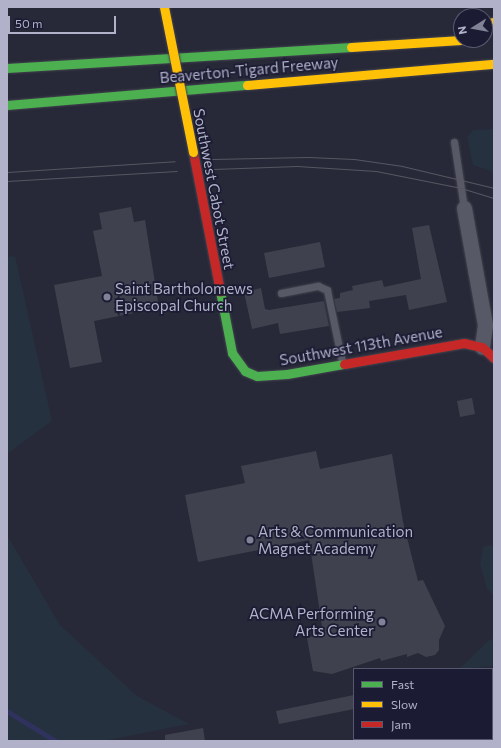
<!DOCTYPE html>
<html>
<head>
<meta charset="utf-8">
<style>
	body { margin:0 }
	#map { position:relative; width:501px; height:748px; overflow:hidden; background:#282938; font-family:Commissioner,sans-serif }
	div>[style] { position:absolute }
	.green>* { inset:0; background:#25313e }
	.stream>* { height:4.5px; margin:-2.25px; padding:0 2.25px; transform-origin:2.25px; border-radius:2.25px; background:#30325e }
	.building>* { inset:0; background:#40414e }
	.roads { filter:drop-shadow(0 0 1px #43434f) drop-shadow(0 0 1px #43434f) }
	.lane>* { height:7px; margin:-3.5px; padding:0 3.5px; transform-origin:3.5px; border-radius:3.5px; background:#585966 }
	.street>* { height:15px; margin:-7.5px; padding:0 7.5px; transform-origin:7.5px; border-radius:7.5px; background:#585966 }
	.fast>* { height:9px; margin:-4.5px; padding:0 4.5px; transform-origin:4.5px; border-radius:4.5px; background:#4caf50 }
	.slow>* { height:9px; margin:-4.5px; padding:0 4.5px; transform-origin:4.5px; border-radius:4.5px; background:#ffc107 }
	.jam>* { height:9px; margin:-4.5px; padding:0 4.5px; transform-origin:4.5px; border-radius:4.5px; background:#c62828 }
	.tram>* { height:1px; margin:-0.5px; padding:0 0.5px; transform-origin:0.5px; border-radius:0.5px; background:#575763 }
	.bridges { filter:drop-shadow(0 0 1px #43434f) drop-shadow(0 0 1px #43434f) }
	.slow-bridge>* { height:9px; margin:-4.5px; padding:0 4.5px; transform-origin:4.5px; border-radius:4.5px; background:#ffc107 }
	.dots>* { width:11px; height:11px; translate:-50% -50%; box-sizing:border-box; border:2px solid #1b1c33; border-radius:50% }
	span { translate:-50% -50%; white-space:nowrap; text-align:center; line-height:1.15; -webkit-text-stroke:3.5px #1b1c33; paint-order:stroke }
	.street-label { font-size:15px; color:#b1b2ca }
	.poi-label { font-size:15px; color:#b1b2ca }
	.left { translate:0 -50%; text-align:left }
	.right { translate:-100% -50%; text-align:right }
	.frame { position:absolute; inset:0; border:8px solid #b1b2ca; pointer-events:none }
	.legend { position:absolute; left:353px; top:668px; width:140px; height:72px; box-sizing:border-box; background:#1b1c33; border:1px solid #57586f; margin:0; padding:5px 7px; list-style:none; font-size:12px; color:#b1b2ca }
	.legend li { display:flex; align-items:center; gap:8px; height:20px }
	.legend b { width:20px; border:1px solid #57586f }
	.north { position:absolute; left:453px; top:8px; width:40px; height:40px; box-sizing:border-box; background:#1b1c33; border:1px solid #57586f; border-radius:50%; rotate:259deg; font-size:11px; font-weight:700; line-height:16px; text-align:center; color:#b1b2ca }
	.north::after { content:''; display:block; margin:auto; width:14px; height:18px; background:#818297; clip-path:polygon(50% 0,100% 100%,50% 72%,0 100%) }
	.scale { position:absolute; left:8px; top:16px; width:108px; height:18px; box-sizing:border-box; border:2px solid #b1b2ca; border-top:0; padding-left:5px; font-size:12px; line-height:14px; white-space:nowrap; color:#b1b2ca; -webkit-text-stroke:3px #1b1c33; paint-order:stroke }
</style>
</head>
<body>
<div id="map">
	<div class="green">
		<div style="clip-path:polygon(494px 129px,494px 172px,473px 165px,467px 137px,473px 130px)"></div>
		<div style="clip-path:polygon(15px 256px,52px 421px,7px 454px,7px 257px)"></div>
		<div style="clip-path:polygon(7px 535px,60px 625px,137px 696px,189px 724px,103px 741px,7px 741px)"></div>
		<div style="clip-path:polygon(489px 545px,494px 546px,494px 596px,487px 589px,480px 564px,483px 547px)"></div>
		<div style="clip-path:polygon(494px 638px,494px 666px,459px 669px,488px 641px)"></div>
	</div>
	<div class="stream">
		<div style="left:7px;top:711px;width:57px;rotate:31.5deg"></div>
	</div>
	<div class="building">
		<div style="clip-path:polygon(131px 207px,134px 222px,145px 220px,159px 308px,94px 321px,102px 362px,70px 368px,54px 285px,102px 276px,93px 231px,102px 229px,99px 213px)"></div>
		<div style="clip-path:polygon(429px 225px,447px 302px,409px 310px,406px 295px,369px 301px,370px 308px,337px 312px,334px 299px,340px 298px,340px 293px,353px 290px,352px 286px,382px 280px,384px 287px,421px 279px,412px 228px)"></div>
		<div style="clip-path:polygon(320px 242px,325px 267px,269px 278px,264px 253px)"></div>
		<div style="clip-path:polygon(261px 288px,265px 309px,269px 310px,324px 301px,329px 326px,280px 334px,278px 323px,252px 329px,244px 292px)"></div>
		<div style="clip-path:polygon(472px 398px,475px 414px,460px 417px,457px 401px)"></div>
		<div style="clip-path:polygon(316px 451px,320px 469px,392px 454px,403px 522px,418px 581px,423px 580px,445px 626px,439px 640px,439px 650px,435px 655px,426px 657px,418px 653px,407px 657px,407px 654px,381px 661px,380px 658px,332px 674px,313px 671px,307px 638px,323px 633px,309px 540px,198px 562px,185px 495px,245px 483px,241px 466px)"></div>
		<div style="clip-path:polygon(354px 695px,354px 709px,279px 724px,276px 711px)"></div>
		<div style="clip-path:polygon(203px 728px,205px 741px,165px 741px,165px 735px)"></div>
	</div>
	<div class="roads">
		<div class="lane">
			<div style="left:454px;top:142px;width:67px;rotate:81.4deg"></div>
			<div style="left:281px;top:293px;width:38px;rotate:-11deg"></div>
			<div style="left:318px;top:286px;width:10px;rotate:24deg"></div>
			<div style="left:327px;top:290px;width:74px;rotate:78.2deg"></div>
		</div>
		<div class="street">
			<div style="left:464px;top:208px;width:119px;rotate:79.8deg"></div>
			<div style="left:485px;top:325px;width:22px;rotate:98deg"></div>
		</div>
		<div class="fast">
			<div style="left:7px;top:68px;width:345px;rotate:-3.5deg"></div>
			<div style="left:7px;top:105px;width:241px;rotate:-4.8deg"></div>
			<div style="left:220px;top:291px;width:63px;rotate:79deg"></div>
			<div style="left:232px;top:353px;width:22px;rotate:54deg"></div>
			<div style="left:245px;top:371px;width:13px;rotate:23deg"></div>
			<div style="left:257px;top:376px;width:30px;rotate:-4deg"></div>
			<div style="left:287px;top:374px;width:58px;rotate:-10deg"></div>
		</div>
		<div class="slow">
			<div style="left:485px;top:24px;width:9px;rotate:-13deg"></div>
			<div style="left:351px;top:47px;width:110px;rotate:-3.6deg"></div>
			<div style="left:247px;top:85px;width:248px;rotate:-4.9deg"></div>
		</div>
		<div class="jam">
			<div style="left:193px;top:152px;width:142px;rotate:79deg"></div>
			<div style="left:344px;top:364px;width:122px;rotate:-9.9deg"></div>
			<div style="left:464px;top:343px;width:18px;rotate:13deg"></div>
			<div style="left:482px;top:347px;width:16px;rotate:43deg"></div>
		</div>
	</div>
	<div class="tram">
		<div style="left:212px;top:159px;width:96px;rotate:-1.2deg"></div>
		<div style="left:308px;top:157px;width:46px;rotate:2.5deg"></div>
		<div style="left:354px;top:159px;width:49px;rotate:8.3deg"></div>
		<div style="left:402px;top:166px;width:95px;rotate:13.4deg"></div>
		<div style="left:213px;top:169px;width:84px;rotate:-2deg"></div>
		<div style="left:297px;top:166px;width:79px;rotate:3.6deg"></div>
		<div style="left:376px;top:171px;width:87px;rotate:11.3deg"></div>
		<div style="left:461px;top:188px;width:34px;rotate:17deg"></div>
		<div style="left:7px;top:172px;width:168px;rotate:-3.7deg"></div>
		<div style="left:7px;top:181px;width:170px;rotate:-3.4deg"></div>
	</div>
	<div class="bridges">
		<div class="slow-bridge">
			<div style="left:164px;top:7px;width:148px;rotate:78.7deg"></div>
		</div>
	</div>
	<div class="dots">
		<div style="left:107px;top:297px;background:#818297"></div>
		<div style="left:250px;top:540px;background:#818297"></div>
		<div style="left:382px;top:622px;background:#818297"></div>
	</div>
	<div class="street-label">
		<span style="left:249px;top:70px;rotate:-5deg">Beaverton-Tigard Freeway</span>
		<span style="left:214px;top:189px;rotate:79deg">Southwest Cabot Street</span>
		<span style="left:361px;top:346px;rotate:-10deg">Southwest 113th Avenue</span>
	</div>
	<div class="poi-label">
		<span class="left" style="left:115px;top:297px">Saint Bartholomews<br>Episcopal Church</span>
		<span class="left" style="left:258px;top:540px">Arts &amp; Communication<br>Magnet Academy</span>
		<span class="right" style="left:374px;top:622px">ACMA Performing<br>Arts Center</span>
	</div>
	<div class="frame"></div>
	<ul class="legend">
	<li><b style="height:5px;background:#4caf50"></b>Fast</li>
	<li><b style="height:5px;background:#ffc107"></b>Slow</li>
	<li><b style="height:5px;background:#c62828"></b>Jam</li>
	</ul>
	<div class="north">N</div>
	<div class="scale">50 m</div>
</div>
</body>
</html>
